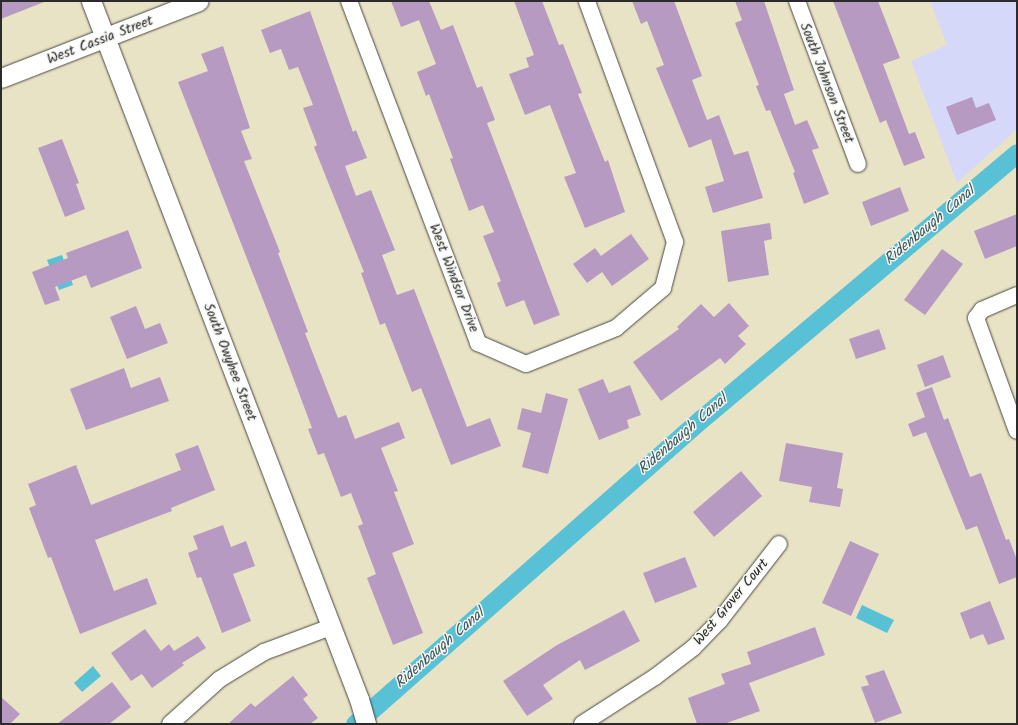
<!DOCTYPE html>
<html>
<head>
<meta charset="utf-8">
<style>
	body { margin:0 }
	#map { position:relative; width:1018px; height:725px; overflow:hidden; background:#e9e3c5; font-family:Kalam,sans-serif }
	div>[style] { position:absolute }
	.built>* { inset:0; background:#d5d8f9 }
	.water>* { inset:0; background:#59c1d6 }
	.canal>* { height:19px; margin:-9.5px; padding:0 9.5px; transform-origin:9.5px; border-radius:9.5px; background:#59c1d6 }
	.building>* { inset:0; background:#b79ac2 }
	.roads { filter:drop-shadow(0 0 1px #484742) drop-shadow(0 0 1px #484742) }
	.minor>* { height:16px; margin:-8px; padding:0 8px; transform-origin:8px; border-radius:8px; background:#fff }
	.tertiary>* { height:19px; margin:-9.5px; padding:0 9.5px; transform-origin:9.5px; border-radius:9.5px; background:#fff }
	span { translate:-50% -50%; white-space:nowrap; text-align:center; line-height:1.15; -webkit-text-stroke:3px #f6f6f2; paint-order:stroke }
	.street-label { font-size:14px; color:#2b2b2b }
	.water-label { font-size:15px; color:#39585e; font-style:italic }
	.frame { position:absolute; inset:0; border:2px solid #2b2b2b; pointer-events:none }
</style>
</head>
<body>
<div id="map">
	<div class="built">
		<div style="clip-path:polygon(930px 1px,1017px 1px,1017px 129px,957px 183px,911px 61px,947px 45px)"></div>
	</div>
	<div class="water">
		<div style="clip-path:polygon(62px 255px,73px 285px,59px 290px,47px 260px)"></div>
		<div style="clip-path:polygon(862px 605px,894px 620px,887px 633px,856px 618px)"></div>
		<div style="clip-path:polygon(93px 666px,101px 676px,82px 692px,74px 683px)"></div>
	</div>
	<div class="canal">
		<div style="left:355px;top:724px;width:460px;rotate:-41.4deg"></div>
		<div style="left:700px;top:420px;width:414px;rotate:-40.1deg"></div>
	</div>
	<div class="building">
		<div style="clip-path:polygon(1px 1px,44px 1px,44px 2px,1px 19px)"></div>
		<div style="clip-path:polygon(391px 1px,429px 1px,441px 30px,453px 25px,477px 88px,482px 86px,495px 120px,487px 123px,560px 315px,534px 325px,524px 300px,506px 307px,497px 283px,501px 281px,483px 236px,494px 232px,483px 205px,469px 211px,450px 159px,453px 158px,429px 94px,426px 96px,417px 72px,436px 64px,419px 20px,401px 27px)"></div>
		<div style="clip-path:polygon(514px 1px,542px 1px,559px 45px,563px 44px,582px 93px,578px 94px,605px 162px,608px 160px,625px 212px,585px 228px,564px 177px,576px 173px,550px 105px,525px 115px,509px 74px,529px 67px,526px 58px,534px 55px)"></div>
		<div style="clip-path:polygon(632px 1px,674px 1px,702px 76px,692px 80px,707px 120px,719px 115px,734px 155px,748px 151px,763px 198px,713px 213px,705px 187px,724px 181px,711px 139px,689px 148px,656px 68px,664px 65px,647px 21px,641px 24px)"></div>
		<div style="clip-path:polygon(735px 1px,764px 1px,794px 90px,784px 94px,795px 125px,807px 120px,819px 148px,812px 150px,829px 194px,804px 204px,793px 173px,795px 172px,770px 110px,766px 111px,756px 86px,759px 85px,735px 23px,742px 20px)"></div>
		<div style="clip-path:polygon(833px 1px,878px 1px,900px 58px,883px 64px,909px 134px,915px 132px,925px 158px,904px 166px,886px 120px,880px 123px)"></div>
		<div style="clip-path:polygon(310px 11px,353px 132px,356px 130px,367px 158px,345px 166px,356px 196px,371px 190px,395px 250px,382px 255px,397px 295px,414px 289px,467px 427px,490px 418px,501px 446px,451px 465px,421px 388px,412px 392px,385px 323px,380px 325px,361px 273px,364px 272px,314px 147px,317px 145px,303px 108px,313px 105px,298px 67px,289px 70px,281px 49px,270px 53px,261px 30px)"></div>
		<div style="clip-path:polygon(223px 46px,250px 128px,241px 131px,252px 159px,244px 161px,280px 252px,278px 253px,308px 332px,305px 333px,338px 418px,346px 415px,355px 439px,399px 422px,405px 438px,381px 448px,398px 491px,394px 492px,414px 544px,392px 553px,423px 633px,393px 645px,367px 578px,376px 574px,358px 526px,363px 524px,351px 493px,341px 497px,324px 453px,318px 455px,308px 429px,312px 428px,285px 356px,178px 82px,208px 71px,201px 54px)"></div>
		<div style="clip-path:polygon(972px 97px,976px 108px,989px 103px,996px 120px,957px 135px,946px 107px)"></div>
		<div style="clip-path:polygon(62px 139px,79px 183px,76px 184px,85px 209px,65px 217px,38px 148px)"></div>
		<div style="clip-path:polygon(900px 187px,909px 211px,871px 226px,862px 202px)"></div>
		<div style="clip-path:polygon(1017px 214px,1017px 246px,985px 259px,974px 231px)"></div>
		<div style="clip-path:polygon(770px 223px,772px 239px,764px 241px,769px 275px,728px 282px,721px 231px)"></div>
		<div style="clip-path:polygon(128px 230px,142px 268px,91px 288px,86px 275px,55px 287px,60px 300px,45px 305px,32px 272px,68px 258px,66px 253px)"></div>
		<div style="clip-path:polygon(631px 234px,649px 259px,612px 286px,602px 272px,587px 283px,573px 264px,595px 248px,601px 256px)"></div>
		<div style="clip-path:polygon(942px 249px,963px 264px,925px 315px,904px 300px)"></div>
		<div style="clip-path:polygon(729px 303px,749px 326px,738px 336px,746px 344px,725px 364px,720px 358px,661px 401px,633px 362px,679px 329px,677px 327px,701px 304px,714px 317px)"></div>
		<div style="clip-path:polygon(136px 306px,145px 329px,160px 323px,168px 343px,127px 359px,110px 317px)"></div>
		<div style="clip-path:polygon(879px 329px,886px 349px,856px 359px,849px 339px)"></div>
		<div style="clip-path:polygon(943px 355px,951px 377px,925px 387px,917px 365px)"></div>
		<div style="clip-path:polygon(124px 368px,131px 388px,160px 377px,169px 401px,86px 430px,70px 389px)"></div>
		<div style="clip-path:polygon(603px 379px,609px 393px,630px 385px,641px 415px,627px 420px,629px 428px,599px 440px,578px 389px)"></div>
		<div style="clip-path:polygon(932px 387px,944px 420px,948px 418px,970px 477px,981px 473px,1006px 540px,1009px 539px,1017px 560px,1017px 577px,999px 584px,977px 526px,966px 530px,926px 432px,913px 437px,908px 424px,925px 417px,916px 393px)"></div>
		<div style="clip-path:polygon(546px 393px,568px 399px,548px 474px,522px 467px,531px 433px,517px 429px,522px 408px,541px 413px)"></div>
		<div style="clip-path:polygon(786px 443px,843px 453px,837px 488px,843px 489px,840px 507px,809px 502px,812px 487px,779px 481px)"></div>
		<div style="clip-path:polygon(198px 445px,215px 490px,171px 508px,172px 511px,95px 540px,114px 591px,147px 578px,157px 604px,80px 634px,51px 557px,48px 558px,29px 508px,36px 505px,28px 484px,76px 465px,91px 505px,181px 470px,175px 454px)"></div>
		<div style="clip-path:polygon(741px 471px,762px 496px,714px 537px,693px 512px)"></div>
		<div style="clip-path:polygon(223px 525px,231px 547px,246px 541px,255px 566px,233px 574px,251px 621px,222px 633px,201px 577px,197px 578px,188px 553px,198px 549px,193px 536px)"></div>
		<div style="clip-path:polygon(850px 541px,879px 554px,851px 616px,822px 603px)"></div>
		<div style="clip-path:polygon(685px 557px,697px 587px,655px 603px,643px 573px)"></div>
		<div style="clip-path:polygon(990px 601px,1005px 639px,988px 645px,983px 634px,970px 639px,960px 613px)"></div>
		<div style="clip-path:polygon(624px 610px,640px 641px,585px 670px,580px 660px,543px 685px,553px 699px,527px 716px,503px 681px,557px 645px)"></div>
		<div style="clip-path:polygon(815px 627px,825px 655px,749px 683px,760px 711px,724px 724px,697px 724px,688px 698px,725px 684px,721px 674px,751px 664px,747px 652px)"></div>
		<div style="clip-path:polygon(145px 629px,161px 651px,169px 644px,174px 651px,198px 636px,206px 648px,182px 663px,184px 665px,152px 688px,142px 674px,131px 681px,111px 653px)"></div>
		<div style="clip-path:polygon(884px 670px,902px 713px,875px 723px,861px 687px,869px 685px,865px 676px)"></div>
		<div style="clip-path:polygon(293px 676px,308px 695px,303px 699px,318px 718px,310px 724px,228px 724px,251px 703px,255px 707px)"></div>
		<div style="clip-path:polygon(112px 682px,131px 707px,109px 724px,57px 724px)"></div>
		<div style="clip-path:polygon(1px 697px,20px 714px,10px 724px,1px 724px)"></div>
	</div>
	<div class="roads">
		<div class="minor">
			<div style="left:349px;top:1px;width:366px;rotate:69.3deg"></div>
			<div style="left:478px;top:343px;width:52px;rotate:23.6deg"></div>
			<div style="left:526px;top:364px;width:97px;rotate:-21.8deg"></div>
			<div style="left:616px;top:328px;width:62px;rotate:-40.4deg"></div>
			<div style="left:663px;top:288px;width:48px;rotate:-75.4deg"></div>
			<div style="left:675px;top:242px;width:257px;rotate:-110.1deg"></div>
			<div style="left:797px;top:1px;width:174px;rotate:69.5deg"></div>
			<div style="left:1017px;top:295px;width:38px;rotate:157deg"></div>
			<div style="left:982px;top:310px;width:10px;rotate:127deg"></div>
			<div style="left:976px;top:318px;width:120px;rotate:70.1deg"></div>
			<div style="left:170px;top:724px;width:67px;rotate:-42deg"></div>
			<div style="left:220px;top:679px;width:52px;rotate:-31.5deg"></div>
			<div style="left:264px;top:652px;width:72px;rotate:-20.5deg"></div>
			<div style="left:582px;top:724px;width:87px;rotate:-32.8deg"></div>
			<div style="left:655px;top:677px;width:48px;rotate:-37.3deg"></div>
			<div style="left:693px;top:648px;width:39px;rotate:-46deg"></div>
			<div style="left:720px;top:620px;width:96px;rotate:-52.2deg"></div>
		</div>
		<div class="tertiary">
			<div style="left:91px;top:1px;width:748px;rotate:69deg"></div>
			<div style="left:359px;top:699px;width:26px;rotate:74deg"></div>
			<div style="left:1px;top:78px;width:212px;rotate:-21.3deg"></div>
		</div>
	</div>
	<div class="street-label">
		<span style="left:100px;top:40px;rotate:-21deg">West Cassia Street</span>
		<span style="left:827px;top:83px;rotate:69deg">South Johnson Street</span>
		<span style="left:454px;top:278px;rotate:69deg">West Windsor Drive</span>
		<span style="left:230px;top:362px;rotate:69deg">South Owyhee Street</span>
		<span style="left:731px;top:602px;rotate:-50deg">West Grover Court</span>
	</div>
	<div class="water-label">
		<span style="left:930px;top:226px;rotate:-40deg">Ridenbaugh Canal</span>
		<span style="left:683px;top:435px;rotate:-41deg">Ridenbaugh Canal</span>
		<span style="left:440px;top:649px;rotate:-41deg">Ridenbaugh Canal</span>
	</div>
	<div class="frame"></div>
</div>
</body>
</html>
